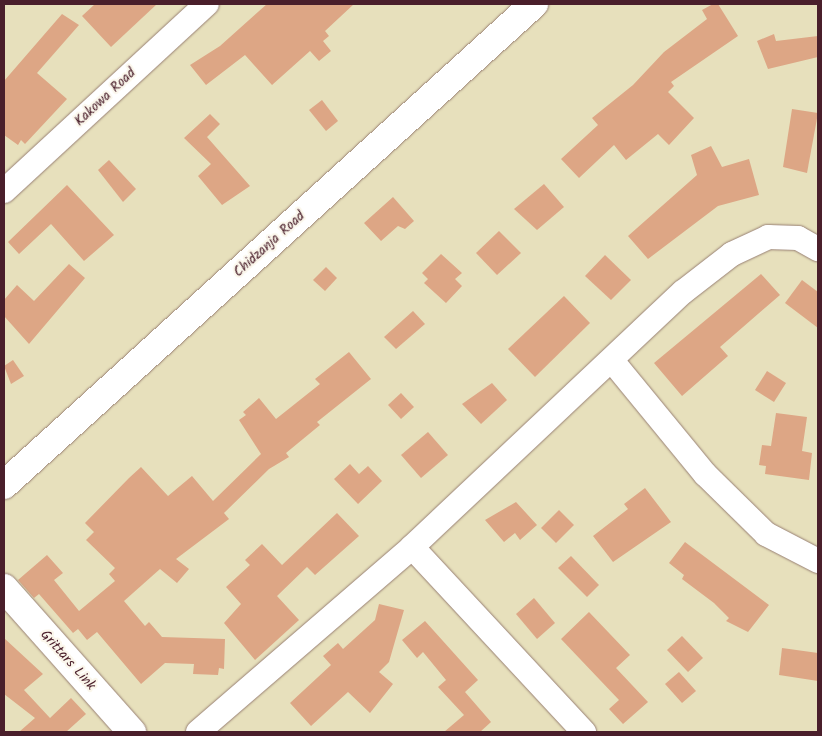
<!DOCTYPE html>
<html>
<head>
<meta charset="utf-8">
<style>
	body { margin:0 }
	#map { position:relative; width:822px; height:736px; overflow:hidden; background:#e7e0bc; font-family:Kalam,sans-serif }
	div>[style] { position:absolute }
	.building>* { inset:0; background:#dda685 }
	.roads { filter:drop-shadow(0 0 1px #988074) drop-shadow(0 0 1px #988074) }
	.minor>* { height:24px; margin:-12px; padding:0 12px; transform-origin:12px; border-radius:12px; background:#fff }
	.tertiary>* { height:28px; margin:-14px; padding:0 14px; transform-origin:14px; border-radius:14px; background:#fff }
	span { translate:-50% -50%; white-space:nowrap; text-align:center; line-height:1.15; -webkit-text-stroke:4.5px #fbf7ec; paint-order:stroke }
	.street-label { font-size:14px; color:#4a1f2b }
	.frame { position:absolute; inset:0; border:5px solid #4a1f2b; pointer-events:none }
</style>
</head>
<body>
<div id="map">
	<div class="building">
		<div style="clip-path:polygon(95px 4px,157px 4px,111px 47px,82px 16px)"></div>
		<div style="clip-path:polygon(267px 4px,354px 4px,325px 31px,329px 36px,323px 41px,331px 51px,319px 61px,310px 51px,272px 85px,245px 55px,206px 85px,190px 65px,220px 46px)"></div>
		<div style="clip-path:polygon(713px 4px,718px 4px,738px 36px,671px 82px,674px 86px,668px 92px,694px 118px,669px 145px,658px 134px,626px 160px,614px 145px,579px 178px,561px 159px,598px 125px,592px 118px,633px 85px,664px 52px,707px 19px,702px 10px)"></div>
		<div style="clip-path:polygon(62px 14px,79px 25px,37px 73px,67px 99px,25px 144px,21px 140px,18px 145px,4px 135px,4px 81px)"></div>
		<div style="clip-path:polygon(774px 34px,776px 41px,818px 36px,818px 57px,768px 69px,757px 41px)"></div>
		<div style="clip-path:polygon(322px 100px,338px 121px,326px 131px,309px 110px)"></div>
		<div style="clip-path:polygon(792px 109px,818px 113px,807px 173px,783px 167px)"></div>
		<div style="clip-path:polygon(210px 114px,220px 124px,207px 137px,250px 186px,222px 205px,198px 176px,211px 164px,184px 138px)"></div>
		<div style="clip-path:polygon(711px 146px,722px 167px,749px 159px,759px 195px,718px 206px,648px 259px,628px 236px,697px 175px,691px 155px)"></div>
		<div style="clip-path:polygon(109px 160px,136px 189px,123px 202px,98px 170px)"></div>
		<div style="clip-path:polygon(544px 184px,564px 207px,537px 230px,514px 209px)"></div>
		<div style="clip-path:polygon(67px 185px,114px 235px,84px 261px,51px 224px,19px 254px,8px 242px)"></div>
		<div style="clip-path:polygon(393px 197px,414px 221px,405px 229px,398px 226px,381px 241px,364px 223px)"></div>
		<div style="clip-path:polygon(499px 231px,521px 253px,497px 275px,476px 253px)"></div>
		<div style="clip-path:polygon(441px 254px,462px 273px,455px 279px,462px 286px,446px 303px,424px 283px,428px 279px,422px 273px)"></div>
		<div style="clip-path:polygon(605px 255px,631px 280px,611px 300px,585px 276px)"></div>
		<div style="clip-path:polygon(69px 264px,85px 278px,29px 344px,4px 316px,4px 300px,17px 285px,34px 301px)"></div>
		<div style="clip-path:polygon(326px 267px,337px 278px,325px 291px,313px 280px)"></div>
		<div style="clip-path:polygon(761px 274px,780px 295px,720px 347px,728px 356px,682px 396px,654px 363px)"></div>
		<div style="clip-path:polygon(802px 280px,818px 292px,818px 328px,785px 303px)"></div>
		<div style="clip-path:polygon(564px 296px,590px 323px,535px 377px,508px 349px)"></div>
		<div style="clip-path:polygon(413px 311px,425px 324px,396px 349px,384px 337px)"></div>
		<div style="clip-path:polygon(349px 352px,371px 379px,317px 422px,320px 425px,286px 453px,289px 457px,269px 469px,224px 513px,229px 519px,176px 559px,189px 569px,177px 583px,160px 569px,124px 601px,145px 626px,149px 622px,162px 637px,225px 639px,224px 669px,219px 668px,218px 675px,193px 674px,194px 664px,165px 663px,141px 684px,97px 632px,87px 640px,78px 629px,73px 633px,39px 594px,34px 598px,18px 580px,47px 555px,63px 573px,54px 580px,79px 611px,115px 581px,109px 574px,115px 568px,86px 540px,94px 532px,85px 523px,129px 478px,141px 467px,168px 496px,192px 476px,213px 501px,261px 454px,239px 420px,246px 415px,243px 412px,259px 398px,276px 419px,320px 384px,315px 379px)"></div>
		<div style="clip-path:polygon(13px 360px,24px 376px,11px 384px,4px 366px)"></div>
		<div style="clip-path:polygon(767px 371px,786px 383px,774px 402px,755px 390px)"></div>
		<div style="clip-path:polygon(492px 383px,507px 400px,481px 424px,462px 404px)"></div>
		<div style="clip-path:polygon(401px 393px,414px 407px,401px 419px,388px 405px)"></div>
		<div style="clip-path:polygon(776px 413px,807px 417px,802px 451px,812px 453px,809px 480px,765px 474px,766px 466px,759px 465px,762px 445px,771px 446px)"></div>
		<div style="clip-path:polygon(428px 432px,448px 455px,421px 478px,401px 455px)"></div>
		<div style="clip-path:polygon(350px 464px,359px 474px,368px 466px,382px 481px,358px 504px,334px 479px)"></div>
		<div style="clip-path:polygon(645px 488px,671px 522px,613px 562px,593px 536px,628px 509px,624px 504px)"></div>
		<div style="clip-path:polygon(516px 502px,537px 525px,520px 540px,515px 533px,504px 542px,485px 520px)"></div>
		<div style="clip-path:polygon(559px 510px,574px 525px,556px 543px,541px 528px)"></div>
		<div style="clip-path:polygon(337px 513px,359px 536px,315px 575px,307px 567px,277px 596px,299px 620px,255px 660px,224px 623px,241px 604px,226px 587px,250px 565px,245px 560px,262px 544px,282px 565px)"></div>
		<div style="clip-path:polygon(685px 542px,769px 605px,748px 632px,726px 621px,729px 618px,714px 603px,682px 579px,684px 575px,669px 563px)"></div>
		<div style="clip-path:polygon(571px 556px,599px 585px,587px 597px,558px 568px)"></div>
		<div style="clip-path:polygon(534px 598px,555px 623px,537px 639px,516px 614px)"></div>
		<div style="clip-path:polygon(379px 604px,404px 610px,389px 662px,379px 672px,393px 684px,370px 713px,348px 692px,311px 726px,290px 703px,331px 665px,323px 656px,338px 643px,343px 649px,375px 620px)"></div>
		<div style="clip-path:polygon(589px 612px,630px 655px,616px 668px,648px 702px,623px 724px,609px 709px,619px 700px,561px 639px)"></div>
		<div style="clip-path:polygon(425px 621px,478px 680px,465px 692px,491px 722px,480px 732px,444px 732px,464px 715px,438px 687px,446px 680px,423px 652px,417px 658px,402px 640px)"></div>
		<div style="clip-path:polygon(682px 636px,703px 658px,688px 672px,667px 650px)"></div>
		<div style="clip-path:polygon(4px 638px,43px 674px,24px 690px,50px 718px,71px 698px,86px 714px,66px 732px,19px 732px,35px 718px,4px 694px)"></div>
		<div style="clip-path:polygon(782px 648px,818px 653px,818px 681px,779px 675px)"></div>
		<div style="clip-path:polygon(679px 672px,696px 691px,682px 703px,665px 684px)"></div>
	</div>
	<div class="roads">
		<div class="minor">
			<div style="left:4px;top:191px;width:276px;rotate:-42.7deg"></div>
			<div style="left:613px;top:362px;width:145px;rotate:50.6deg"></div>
			<div style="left:705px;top:474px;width:86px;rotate:44.5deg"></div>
			<div style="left:766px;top:534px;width:59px;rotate:27.4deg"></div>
			<div style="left:412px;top:547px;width:253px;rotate:47.1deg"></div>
			<div style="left:198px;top:732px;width:283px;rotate:-40.8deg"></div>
			<div style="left:412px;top:547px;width:372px;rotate:-43.3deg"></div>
			<div style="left:683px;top:292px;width:62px;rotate:-37.8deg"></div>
			<div style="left:732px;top:254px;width:40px;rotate:-25deg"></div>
			<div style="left:768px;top:237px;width:30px;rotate:2deg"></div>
			<div style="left:798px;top:238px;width:23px;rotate:29deg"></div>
		</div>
		<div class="tertiary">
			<div style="left:4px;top:485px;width:716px;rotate:-42.23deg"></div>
			<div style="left:4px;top:588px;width:193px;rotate:48.4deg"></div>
		</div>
	</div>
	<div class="street-label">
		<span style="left:105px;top:97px;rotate:-43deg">Kakowa Road</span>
		<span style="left:269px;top:244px;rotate:-42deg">Chidzanja Road</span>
		<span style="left:68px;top:660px;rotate:48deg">Grittars Link</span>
	</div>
	<div class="frame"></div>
</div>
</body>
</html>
